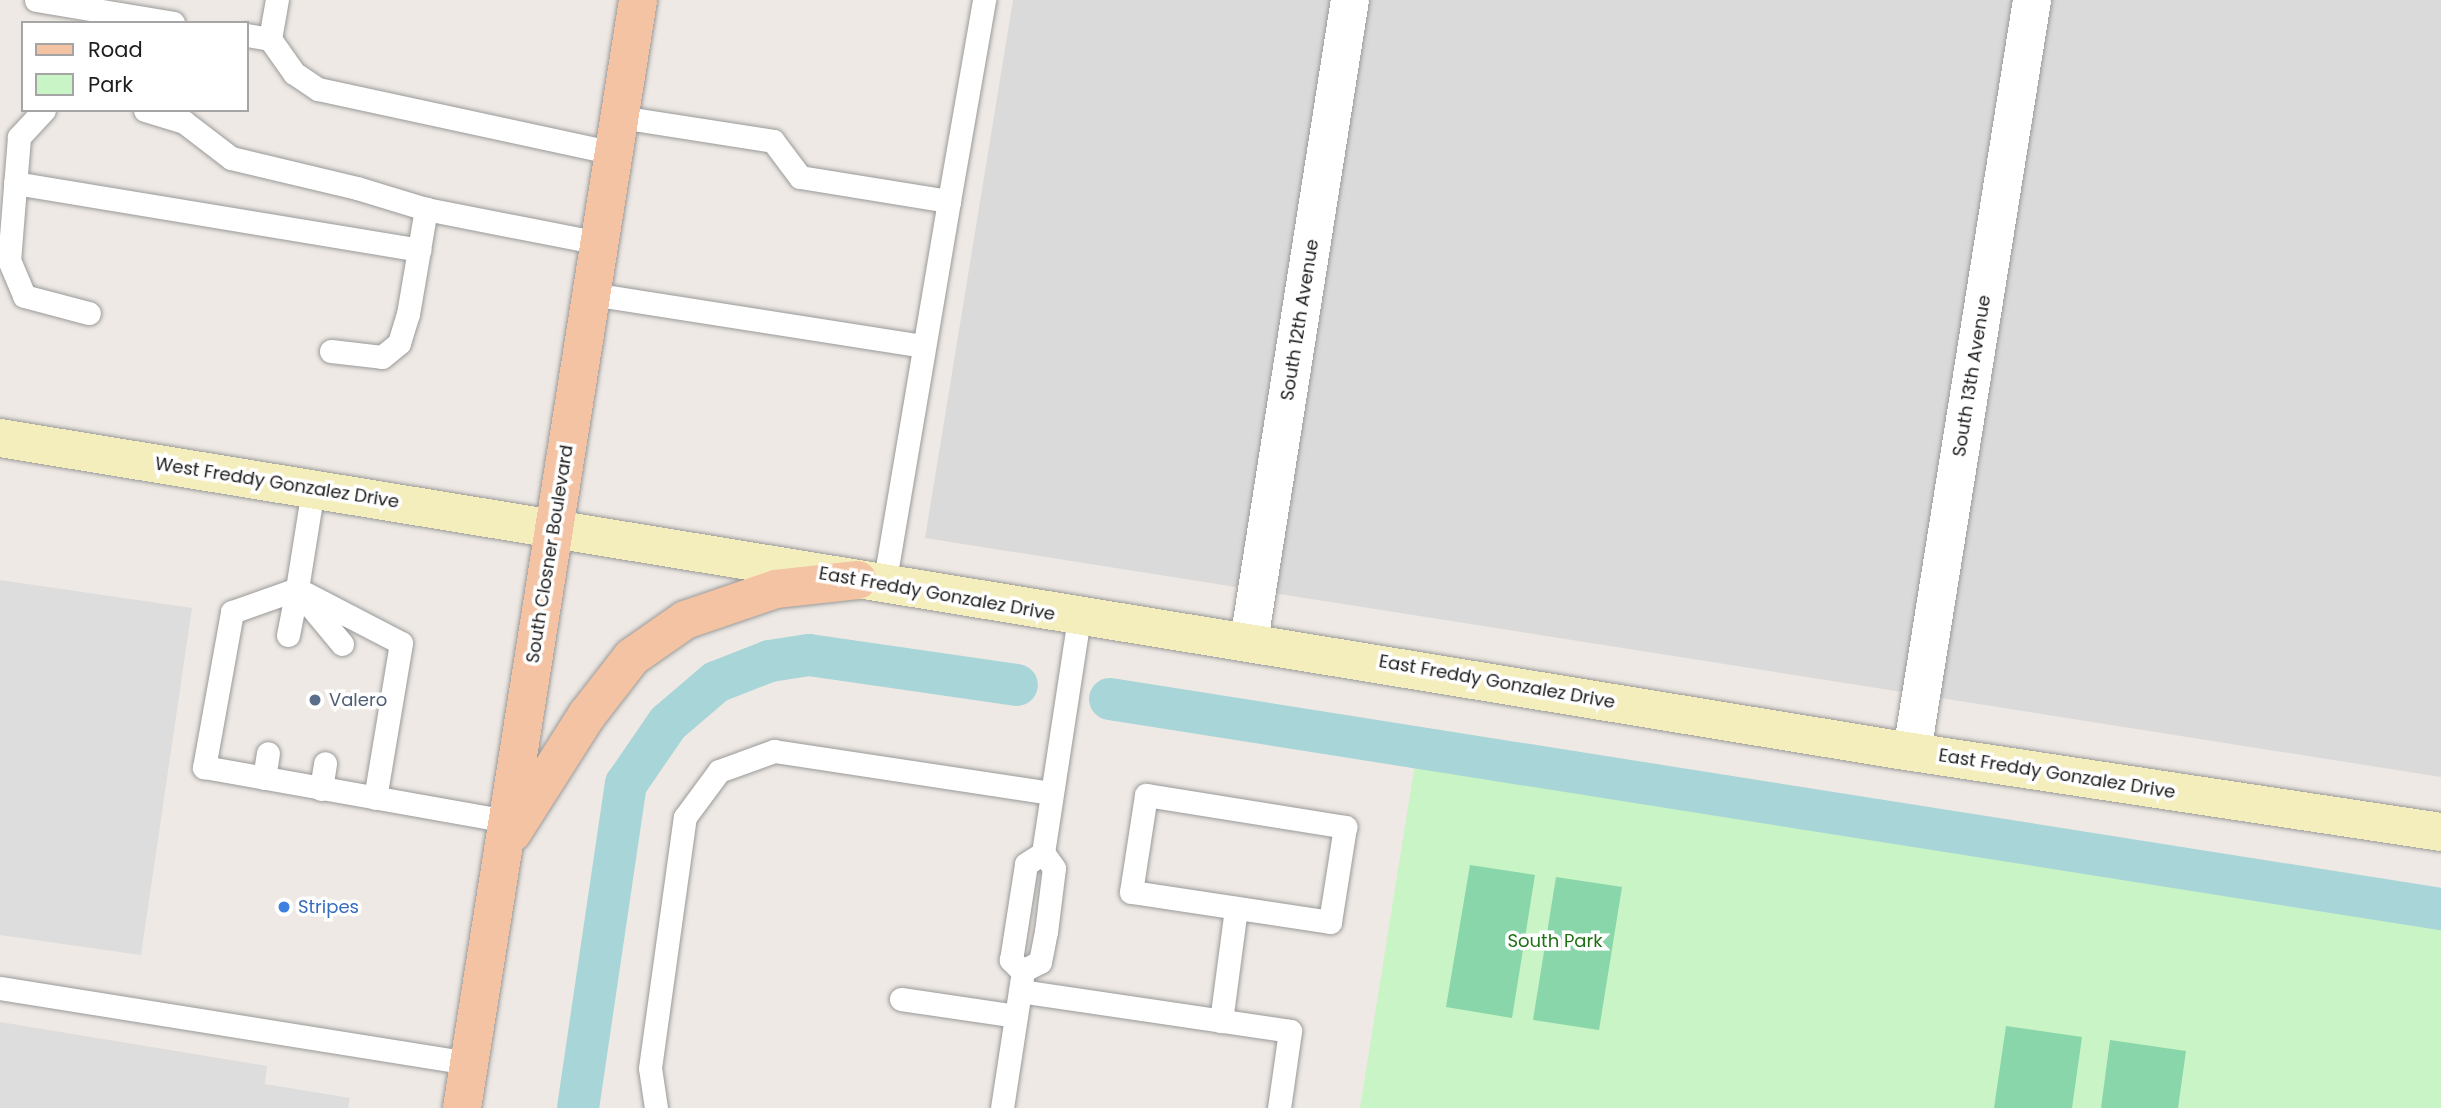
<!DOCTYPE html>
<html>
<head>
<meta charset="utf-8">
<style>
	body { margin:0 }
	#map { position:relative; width:2441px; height:1108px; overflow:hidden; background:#eee9e4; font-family:Poppins,sans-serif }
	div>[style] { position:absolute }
	.residential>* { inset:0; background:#dbdadb }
	.park>* { inset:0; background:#c9f4c5 }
	.pitch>* { inset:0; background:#89d6aa }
	.parking>* { inset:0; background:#ddd }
	.canal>* { height:42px; margin:-21px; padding:0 21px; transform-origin:21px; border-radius:21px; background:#a8d5d8 }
	.roads { filter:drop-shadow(0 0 2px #9a9a9a) drop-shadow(0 0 2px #9a9a9a) }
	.lane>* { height:23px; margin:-11.5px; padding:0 11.5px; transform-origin:11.5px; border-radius:11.5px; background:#fff }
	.street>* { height:38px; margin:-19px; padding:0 19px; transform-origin:19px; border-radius:19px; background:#fff }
	.secondary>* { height:38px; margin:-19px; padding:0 19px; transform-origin:19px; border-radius:19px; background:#f4edbc }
	.primary>* { height:38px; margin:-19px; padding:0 19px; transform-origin:19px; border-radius:19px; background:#f3c3a3 }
	.dots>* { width:19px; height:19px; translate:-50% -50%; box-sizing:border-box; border:4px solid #fff; border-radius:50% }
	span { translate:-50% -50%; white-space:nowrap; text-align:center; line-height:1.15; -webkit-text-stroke:7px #fff; paint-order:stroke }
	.street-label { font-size:18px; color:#1d1d1d }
	.service-label { font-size:18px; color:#4e5e75 }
	.left { translate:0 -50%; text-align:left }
	.shop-label { font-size:18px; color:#366cbe }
	.park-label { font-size:18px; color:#1e7215 }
	.legend { position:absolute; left:21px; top:21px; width:228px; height:91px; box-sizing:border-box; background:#fff; border:2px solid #a5a5a5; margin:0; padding:9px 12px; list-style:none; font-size:21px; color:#1d1d1d }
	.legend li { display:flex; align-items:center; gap:14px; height:35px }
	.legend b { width:35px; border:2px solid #a5a5a5 }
</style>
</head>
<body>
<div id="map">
	<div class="residential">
		<div style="clip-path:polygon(1013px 0,2441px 0,2441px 777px,925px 538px)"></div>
	</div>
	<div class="park">
		<div style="clip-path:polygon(1417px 751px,2441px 912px,2441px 1108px,1360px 1108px)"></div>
	</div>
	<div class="pitch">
		<div style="clip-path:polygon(1470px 865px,1535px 875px,1512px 1018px,1446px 1007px)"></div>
		<div style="clip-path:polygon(1556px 877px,1622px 887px,1599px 1030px,1533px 1020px)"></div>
		<div style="clip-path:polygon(2006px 1026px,2082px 1037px,2072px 1108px,1994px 1108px)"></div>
		<div style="clip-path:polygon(2110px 1040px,2186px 1051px,2178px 1108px,2101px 1108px)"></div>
	</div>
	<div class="parking">
		<div style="clip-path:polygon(0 580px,192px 608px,141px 955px,0 935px)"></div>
		<div style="clip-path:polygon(0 1022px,267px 1066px,265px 1084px,350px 1098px,348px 1108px,0 1108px)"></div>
	</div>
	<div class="canal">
		<div style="left:1110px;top:699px;width:1347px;rotate:8.97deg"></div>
		<div style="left:578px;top:1108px;width:328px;rotate:-81.6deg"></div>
		<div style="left:626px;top:784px;width:74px;rotate:-55.5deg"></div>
		<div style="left:668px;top:723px;width:63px;rotate:-40.5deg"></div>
		<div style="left:716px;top:682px;width:58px;rotate:-21.3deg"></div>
		<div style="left:770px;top:661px;width:39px;rotate:-9deg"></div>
		<div style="left:809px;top:655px;width:210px;rotate:8.2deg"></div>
	</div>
	<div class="roads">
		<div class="lane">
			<div style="left:36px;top:0;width:139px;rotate:9.5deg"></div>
			<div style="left:247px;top:35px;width:23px;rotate:10deg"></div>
			<div style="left:270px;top:39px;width:40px;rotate:-80deg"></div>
			<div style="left:270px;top:39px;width:42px;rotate:54.8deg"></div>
			<div style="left:294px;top:73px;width:29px;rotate:34deg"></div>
			<div style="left:318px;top:89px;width:303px;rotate:12.2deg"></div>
			<div style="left:44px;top:110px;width:37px;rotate:133deg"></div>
			<div style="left:19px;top:137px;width:123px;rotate:94.6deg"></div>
			<div style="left:9px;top:260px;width:39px;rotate:67deg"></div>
			<div style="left:24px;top:296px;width:67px;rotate:14.7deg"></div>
			<div style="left:145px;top:110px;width:41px;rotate:17.1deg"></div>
			<div style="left:184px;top:122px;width:59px;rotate:37.5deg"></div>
			<div style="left:231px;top:158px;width:130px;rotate:13.4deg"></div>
			<div style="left:357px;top:188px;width:72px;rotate:16.9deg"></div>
			<div style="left:426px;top:209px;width:177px;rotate:11.1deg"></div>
			<div style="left:620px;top:117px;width:155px;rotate:8.9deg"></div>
			<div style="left:773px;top:141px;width:45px;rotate:53.1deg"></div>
			<div style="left:800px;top:177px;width:151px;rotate:9.2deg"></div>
			<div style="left:949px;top:201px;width:389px;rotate:99.6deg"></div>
			<div style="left:15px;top:183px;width:410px;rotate:9.4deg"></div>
			<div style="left:949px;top:201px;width:204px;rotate:-80.1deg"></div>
			<div style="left:591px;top:294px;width:336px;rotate:8.9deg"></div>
			<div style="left:331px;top:351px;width:51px;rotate:6.7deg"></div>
			<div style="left:382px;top:357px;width:22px;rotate:-39deg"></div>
			<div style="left:399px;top:343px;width:30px;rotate:-73deg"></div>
			<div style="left:408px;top:314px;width:107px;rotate:-80.3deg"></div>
			<div style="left:313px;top:489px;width:101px;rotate:99.1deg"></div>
			<div style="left:297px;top:589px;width:69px;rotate:160.5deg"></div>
			<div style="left:232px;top:612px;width:158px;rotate:100.2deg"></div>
			<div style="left:204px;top:767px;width:308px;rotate:10.1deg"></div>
			<div style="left:297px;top:589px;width:117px;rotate:27.4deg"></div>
			<div style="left:401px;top:643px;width:157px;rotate:99.5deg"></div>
			<div style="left:303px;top:597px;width:61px;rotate:50.3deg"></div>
			<div style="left:288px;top:635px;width:47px;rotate:-78.9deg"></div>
			<div style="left:264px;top:778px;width:25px;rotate:-81deg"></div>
			<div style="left:321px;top:789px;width:26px;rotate:-81deg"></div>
			<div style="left:1146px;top:795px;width:202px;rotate:9.1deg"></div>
			<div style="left:1345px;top:827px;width:96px;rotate:99deg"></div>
			<div style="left:1330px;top:922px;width:201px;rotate:-171.4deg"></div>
			<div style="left:1131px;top:892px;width:98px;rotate:-81.2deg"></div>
			<div style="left:1022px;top:971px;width:20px;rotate:-27deg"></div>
			<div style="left:1040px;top:962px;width:31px;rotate:-79deg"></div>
			<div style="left:1046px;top:932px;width:64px;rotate:-82.9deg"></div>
			<div style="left:1054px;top:868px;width:19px;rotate:-126deg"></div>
			<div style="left:1043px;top:853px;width:239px;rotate:-81.3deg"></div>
			<div style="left:1022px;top:971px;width:16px;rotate:-135deg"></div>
			<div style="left:1011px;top:960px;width:97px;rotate:-81.1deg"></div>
			<div style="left:1026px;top:864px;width:20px;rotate:-33deg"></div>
			<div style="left:0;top:988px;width:475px;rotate:9.1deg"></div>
			<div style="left:1020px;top:991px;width:273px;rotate:8.4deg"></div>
			<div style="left:1290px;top:1031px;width:78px;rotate:98.1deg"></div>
			<div style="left:901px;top:999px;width:116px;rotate:8.4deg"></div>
			<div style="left:1221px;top:1021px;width:114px;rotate:-82.4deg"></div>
			<div style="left:656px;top:1108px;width:40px;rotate:-98.5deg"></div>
			<div style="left:650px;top:1068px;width:253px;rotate:-82.1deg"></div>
			<div style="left:685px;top:817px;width:57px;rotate:-53.5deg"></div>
			<div style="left:719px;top:771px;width:59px;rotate:-20deg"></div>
			<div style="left:774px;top:751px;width:281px;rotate:8.6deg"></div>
			<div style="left:1002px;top:1108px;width:132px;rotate:-81.3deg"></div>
		</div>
		<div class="street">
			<div style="left:1249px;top:641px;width:649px;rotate:-81.05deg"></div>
			<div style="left:1912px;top:752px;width:762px;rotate:-80.93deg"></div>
		</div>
		<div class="secondary">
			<div style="left:0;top:438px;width:1938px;rotate:9.33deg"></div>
			<div style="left:1912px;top:752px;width:535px;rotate:8.6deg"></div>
		</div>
		<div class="primary">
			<div style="left:512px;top:833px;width:140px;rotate:-57.6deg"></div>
			<div style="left:587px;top:715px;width:73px;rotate:-52.2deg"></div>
			<div style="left:632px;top:657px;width:65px;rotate:-34.9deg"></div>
			<div style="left:685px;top:620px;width:96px;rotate:-18.8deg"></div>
			<div style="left:776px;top:589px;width:82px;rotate:-6.3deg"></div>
			<div style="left:462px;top:1108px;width:1122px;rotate:-80.97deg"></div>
		</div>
	</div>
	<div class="dots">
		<div style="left:315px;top:700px;background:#5c6f8a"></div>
		<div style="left:284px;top:907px;background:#3f7fe0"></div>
	</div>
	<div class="street-label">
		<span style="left:1300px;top:320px;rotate:-81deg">South 12th Avenue</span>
		<span style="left:1972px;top:376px;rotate:-81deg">South 13th Avenue</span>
		<span style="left:277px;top:483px;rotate:9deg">West Freddy Gonzalez Drive</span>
		<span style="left:550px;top:554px;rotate:-81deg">South Closner Boulevard</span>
		<span style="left:937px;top:594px;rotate:10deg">East Freddy Gonzalez Drive</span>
		<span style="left:1497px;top:682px;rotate:10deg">East Freddy Gonzalez Drive</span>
		<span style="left:2057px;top:774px;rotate:9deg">East Freddy Gonzalez Drive</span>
	</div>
	<div class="service-label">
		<span class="left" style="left:329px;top:700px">Valero</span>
	</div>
	<div class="shop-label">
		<span class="left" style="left:298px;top:907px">Stripes</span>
	</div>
	<div class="park-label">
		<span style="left:1555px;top:941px">South Park</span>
	</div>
	<ul class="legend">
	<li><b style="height:9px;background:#f3c3a3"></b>Road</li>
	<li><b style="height:19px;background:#c9f4c5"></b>Park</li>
	</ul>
</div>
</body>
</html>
